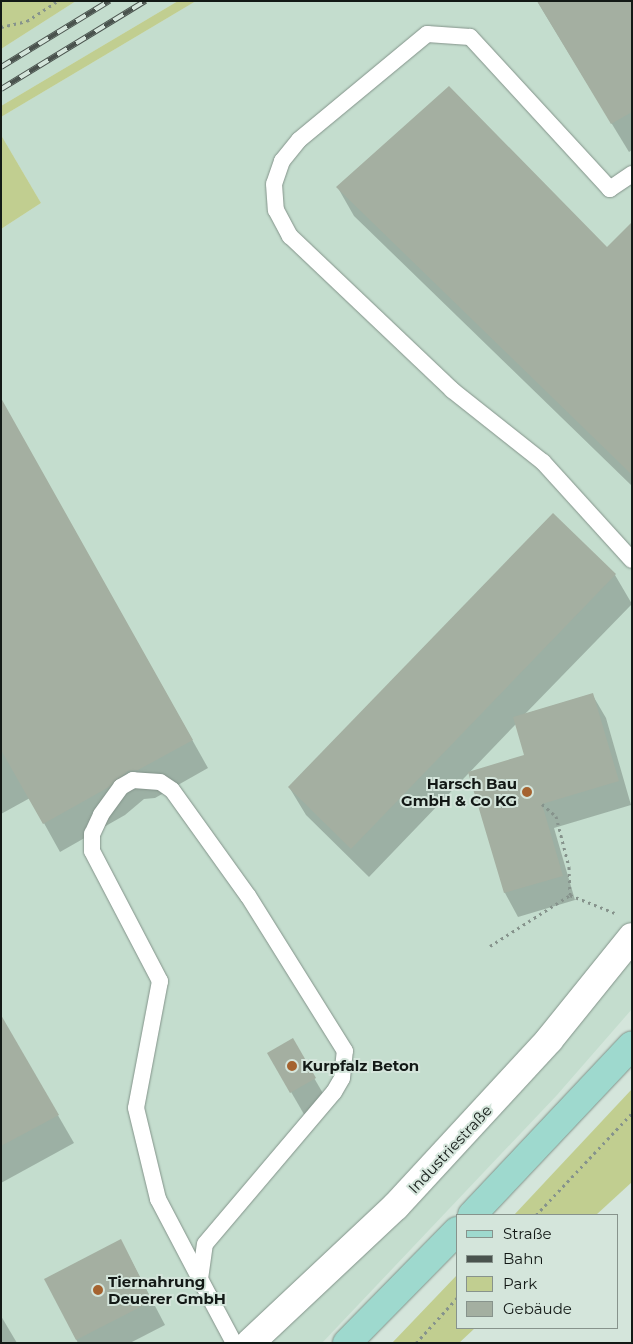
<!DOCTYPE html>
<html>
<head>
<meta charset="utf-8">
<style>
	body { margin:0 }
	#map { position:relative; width:633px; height:1344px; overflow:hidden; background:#d4e5db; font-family:Montserrat,sans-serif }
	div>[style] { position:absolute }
	.built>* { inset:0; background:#c4ddce }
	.green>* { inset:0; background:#c1ce90 }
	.shadow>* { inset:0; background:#0003 }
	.building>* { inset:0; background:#a4afa1 }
	.path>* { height:3px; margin-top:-1.5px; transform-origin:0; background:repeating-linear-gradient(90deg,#86938c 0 2.5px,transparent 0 6.5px) }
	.roads { filter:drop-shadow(0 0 1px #83938a) drop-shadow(0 0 1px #83938a) }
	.service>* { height:16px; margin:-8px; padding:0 8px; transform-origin:8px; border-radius:8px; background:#fff }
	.minor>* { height:28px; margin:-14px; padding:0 14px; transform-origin:14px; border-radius:14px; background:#fff }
	.primary>* { height:28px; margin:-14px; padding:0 14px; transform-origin:14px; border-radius:14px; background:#9ed9ce }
	.rail>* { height:5.5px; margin-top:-2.75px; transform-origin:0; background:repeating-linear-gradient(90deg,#d4e5db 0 11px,#4a534e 0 22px); box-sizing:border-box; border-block:1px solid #4a534e }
	.dots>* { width:14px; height:14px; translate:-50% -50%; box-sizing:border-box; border:2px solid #d4e5db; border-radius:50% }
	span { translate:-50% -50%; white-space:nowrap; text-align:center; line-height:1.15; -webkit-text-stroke:4px #d4e5db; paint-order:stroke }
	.poi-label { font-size:15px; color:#131916; font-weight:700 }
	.right { translate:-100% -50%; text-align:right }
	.left { translate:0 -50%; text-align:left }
	.street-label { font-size:15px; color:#131916 }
	.frame { position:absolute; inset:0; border:2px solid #131916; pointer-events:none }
	.legend { position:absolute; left:456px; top:1214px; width:162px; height:115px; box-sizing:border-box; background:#d4e5db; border:1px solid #87938c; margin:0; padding:6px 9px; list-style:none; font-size:15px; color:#131916 }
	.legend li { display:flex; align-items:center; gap:10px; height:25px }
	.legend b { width:25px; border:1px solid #87938c }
</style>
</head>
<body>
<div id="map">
	<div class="built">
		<div style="clip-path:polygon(76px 1px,178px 1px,1px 106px,1px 49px)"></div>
		<div style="clip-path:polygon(196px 1px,632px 1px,632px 1009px,557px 1095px,322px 1343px,1px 1343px,1px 229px,41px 203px,1px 135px,1px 117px)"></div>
	</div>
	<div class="green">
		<div style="clip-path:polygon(1px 1px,76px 1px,1px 49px)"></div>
		<div style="clip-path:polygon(178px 1px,196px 1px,1px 117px,1px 106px)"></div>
		<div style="clip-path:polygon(1px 135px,41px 203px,1px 229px)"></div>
		<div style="clip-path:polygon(632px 1089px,632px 1182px,596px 1215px,514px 1215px)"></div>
		<div style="clip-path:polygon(457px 1275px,457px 1328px,475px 1328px,459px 1343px,392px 1343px)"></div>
	</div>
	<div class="shadow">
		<div style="clip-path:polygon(537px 1px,632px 1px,632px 150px,629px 152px)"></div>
		<div style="clip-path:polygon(338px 188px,607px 249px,632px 224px,632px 486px,354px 216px)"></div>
		<div style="clip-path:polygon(1px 400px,208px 768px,155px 798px,144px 799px,125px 815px,60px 852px,30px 798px,1px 814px)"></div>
		<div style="clip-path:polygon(553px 514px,615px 575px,632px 604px,525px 714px,592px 694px,606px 718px,631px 805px,554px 828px,575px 900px,518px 917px,505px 893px,469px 773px,526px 756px,516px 724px,369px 877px,306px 815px,289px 787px)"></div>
		<div style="clip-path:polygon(1px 1017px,74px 1143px,1px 1183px)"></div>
		<div style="clip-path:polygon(292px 1040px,328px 1102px,305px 1116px,269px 1054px)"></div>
		<div style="clip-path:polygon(121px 1241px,165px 1325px,130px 1343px,78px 1343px,46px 1279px)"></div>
		<div style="clip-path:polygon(1px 1316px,17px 1343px,1px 1343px)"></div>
	</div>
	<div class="building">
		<div style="clip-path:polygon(537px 1px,632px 1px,632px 112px,611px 124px)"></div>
		<div style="clip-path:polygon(449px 86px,607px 247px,632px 222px,632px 475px,336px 187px)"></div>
		<div style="clip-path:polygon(1px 398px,193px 740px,138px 770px,128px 771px,109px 787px,43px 824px,1px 750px)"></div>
		<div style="clip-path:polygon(553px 513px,616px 574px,351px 849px,288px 787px)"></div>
		<div style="clip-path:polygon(593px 693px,619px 781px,542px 804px,563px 876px,504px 893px,468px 772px,524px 755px,513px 717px)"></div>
		<div style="clip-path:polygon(1px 1015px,59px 1115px,1px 1146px)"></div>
		<div style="clip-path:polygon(293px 1038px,316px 1078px,290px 1093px,267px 1053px)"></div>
		<div style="clip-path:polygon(121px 1239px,152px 1301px,76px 1340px,44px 1279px)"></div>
	</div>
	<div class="path">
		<div style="left:1px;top:27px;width:27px;rotate:-13deg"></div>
		<div style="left:27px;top:21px;width:37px;rotate:-33deg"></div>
		<div style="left:542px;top:804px;width:18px;rotate:41deg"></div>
		<div style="left:556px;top:816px;width:53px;rotate:75.7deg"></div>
		<div style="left:569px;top:867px;width:28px;rotate:88deg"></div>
		<div style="left:570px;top:895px;width:48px;rotate:21.8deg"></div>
		<div style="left:490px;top:946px;width:95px;rotate:-32.5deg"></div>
		<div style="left:536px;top:1215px;width:140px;rotate:-46.7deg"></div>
		<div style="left:416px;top:1343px;width:61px;rotate:-47.7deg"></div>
	</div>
	<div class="roads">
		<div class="service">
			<div style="left:632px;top:174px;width:27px;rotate:146deg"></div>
			<div style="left:610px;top:189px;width:207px;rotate:-132.6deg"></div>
			<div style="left:470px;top:37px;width:43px;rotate:-176deg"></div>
			<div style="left:427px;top:34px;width:166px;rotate:140.4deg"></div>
			<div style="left:299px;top:140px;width:27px;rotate:129deg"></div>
			<div style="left:282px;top:161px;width:24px;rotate:109deg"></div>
			<div style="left:274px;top:184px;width:26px;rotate:86deg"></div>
			<div style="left:276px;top:210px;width:30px;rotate:62deg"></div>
			<div style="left:290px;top:236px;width:224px;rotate:43.5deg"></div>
			<div style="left:452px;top:390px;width:116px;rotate:38.4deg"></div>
			<div style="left:543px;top:462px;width:132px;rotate:47.8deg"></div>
			<div style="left:200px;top:1279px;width:35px;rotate:-82deg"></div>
			<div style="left:205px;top:1244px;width:199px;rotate:-49.7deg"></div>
			<div style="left:334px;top:1092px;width:16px;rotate:-60deg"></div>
			<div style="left:342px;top:1078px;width:27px;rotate:-84deg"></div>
			<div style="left:345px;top:1051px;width:183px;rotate:-122deg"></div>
			<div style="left:248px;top:896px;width:130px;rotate:-125.6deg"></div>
			<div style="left:172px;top:790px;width:14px;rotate:-146deg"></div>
			<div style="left:160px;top:782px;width:27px;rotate:-176deg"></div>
			<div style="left:133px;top:780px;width:14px;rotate:150deg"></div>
			<div style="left:121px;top:787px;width:34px;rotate:126deg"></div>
			<div style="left:101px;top:815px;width:21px;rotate:115deg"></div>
			<div style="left:92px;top:834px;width:17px;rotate:90deg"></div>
			<div style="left:92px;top:851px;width:147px;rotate:62.4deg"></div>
			<div style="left:160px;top:981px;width:129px;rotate:100.7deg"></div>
			<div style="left:136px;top:1108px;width:94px;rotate:76.4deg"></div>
			<div style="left:158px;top:1199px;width:90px;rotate:62.3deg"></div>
			<div style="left:200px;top:1279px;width:19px;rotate:62deg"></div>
			<div style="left:209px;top:1296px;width:53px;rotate:62deg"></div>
		</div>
		<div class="minor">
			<div style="left:250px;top:1343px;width:200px;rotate:-43.2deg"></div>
			<div style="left:396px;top:1206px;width:226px;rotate:-47.3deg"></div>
			<div style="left:549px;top:1040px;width:132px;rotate:-51.1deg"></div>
		</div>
		<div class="primary">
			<div style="left:472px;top:1215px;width:233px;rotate:-46.7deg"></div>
			<div style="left:347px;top:1343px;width:157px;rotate:-45.5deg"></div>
		</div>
	</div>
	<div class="rail">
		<div style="left:1px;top:67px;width:127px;rotate:-31.4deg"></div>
		<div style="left:1px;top:89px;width:169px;rotate:-31.4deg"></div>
	</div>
	<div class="dots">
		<div style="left:527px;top:792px;background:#a56330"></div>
		<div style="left:292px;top:1066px;background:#a56330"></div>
		<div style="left:98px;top:1290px;background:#a56330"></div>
	</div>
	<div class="poi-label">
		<span class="right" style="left:517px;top:792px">Harsch Bau<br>GmbH &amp; Co KG</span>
		<span class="left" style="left:302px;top:1066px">Kurpfalz Beton</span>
		<span class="left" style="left:108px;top:1290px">Tiernahrung<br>Deuerer GmbH</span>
	</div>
	<div class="street-label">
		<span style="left:450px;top:1149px;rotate:-47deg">Industriestraße</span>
	</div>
	<div class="frame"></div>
	<ul class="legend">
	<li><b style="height:6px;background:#9ed9ce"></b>Straße</li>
	<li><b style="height:6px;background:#4a534e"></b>Bahn</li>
	<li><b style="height:14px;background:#c1ce90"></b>Park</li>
	<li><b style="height:14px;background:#a4afa1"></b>Gebäude</li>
	</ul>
</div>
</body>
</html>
